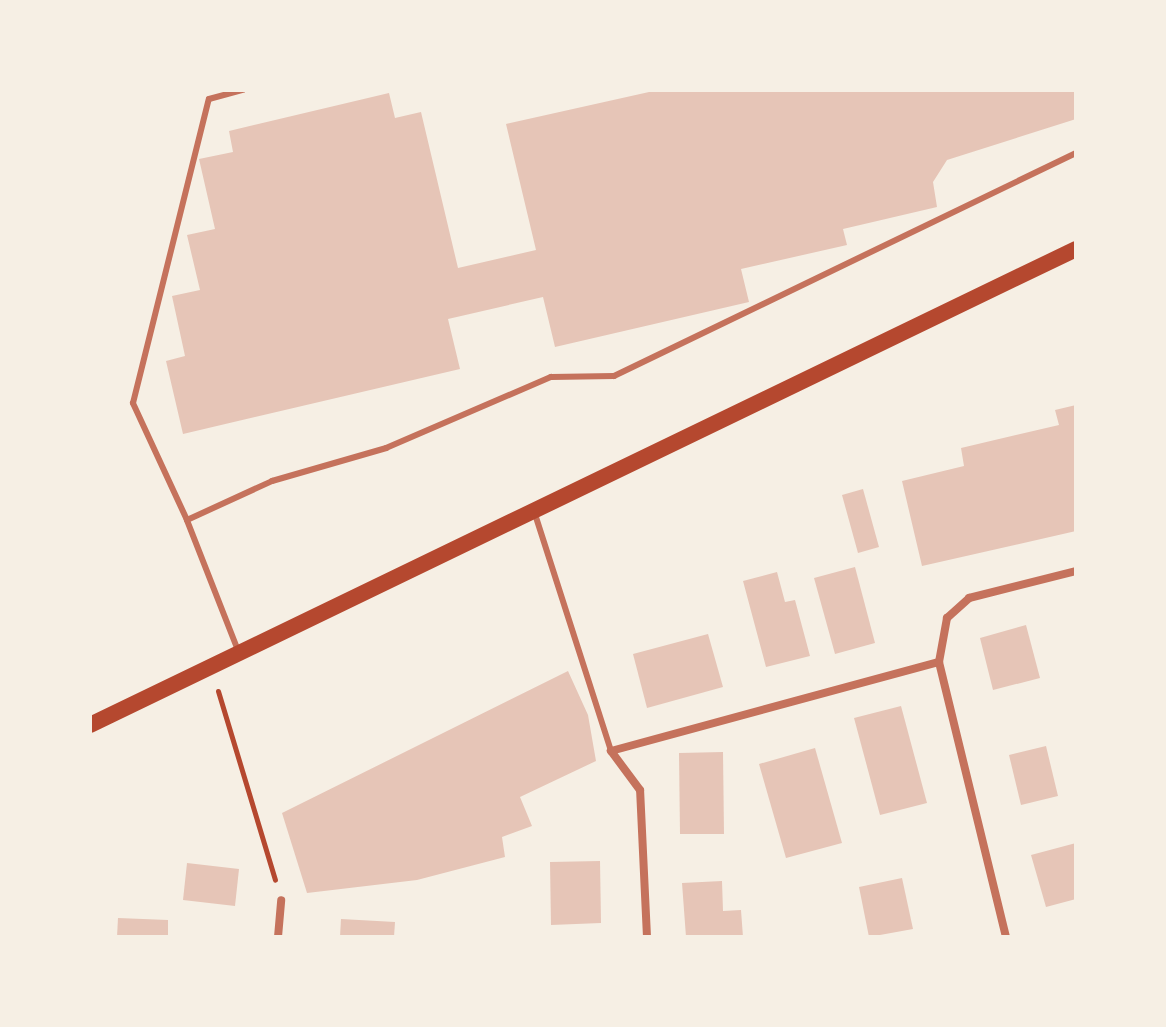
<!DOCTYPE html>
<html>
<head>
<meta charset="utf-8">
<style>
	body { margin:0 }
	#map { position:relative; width:1166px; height:1027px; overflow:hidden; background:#f6efe4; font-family:"Nunito Sans",sans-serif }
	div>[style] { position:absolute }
	.building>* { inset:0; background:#e6c5b7 }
	.path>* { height:5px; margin:-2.5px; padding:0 2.5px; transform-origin:2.5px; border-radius:2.5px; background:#b5482f }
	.service>* { height:6px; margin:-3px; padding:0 3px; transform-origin:3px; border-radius:3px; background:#c5725c }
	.minor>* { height:8px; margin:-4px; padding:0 4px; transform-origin:4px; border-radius:4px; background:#c5725c }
	.secondary>* { height:16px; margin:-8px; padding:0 8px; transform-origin:8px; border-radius:8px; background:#b5482f }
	span { translate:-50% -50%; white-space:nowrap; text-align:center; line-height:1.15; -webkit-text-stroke:8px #f6efe4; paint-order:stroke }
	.frame { position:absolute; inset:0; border:92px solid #f6efe4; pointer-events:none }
</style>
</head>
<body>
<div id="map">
	<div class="building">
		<div style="clip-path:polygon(658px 90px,1076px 90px,1076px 119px,947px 160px,933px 182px,937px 207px,843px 229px,847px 245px,741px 269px,749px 302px,555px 347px,543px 297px,448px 319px,460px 369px,183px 434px,166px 361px,185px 356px,172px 296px,200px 290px,187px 235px,215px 229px,199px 159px,233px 152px,229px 131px,389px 93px,395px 118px,421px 112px,458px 268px,536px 250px,506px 124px)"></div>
		<div style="clip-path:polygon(1076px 405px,1076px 531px,922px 566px,902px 481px,964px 466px,961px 448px,1059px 425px,1055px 410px)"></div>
		<div style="clip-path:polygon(863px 489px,879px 547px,858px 553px,842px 495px)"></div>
		<div style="clip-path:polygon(855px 567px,875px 643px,835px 654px,814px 578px)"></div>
		<div style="clip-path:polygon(777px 572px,785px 602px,795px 600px,810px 656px,766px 667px,743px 581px)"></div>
		<div style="clip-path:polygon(1026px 625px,1040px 678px,993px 690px,980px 638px)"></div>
		<div style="clip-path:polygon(708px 634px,723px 687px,647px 708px,633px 654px)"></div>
		<div style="clip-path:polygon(568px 671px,588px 715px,596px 761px,520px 797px,532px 826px,502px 837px,505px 857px,417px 880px,307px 893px,282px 813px)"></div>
		<div style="clip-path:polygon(901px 706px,927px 803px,880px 815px,854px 718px)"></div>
		<div style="clip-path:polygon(1046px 746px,1058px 796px,1021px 805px,1009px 755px)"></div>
		<div style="clip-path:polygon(815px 748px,842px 843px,786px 858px,759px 764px)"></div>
		<div style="clip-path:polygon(723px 752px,724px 834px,680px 834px,679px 753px)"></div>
		<div style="clip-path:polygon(1076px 843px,1076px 899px,1046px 907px,1031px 855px)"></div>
		<div style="clip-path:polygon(600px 861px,601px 923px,551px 925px,550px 862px)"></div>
		<div style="clip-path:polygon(187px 863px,239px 869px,235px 906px,183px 900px)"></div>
		<div style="clip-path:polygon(902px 878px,913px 929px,869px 937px,859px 887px)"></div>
		<div style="clip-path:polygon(722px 881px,723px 911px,741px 910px,743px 937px,686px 937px,682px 883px)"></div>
		<div style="clip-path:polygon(118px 918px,168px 920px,168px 937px,117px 937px)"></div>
		<div style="clip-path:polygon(341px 919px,395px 922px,394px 937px,340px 937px)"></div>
	</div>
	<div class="path">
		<div style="left:218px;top:691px;width:197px;rotate:73.2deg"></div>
	</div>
	<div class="service">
		<div style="left:534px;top:511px;width:252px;rotate:72.2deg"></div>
		<div style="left:187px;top:520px;width:129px;rotate:-114.8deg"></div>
		<div style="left:133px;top:403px;width:313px;rotate:-76deg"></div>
		<div style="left:209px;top:99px;width:35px;rotate:-15deg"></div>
		<div style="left:239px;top:653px;width:143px;rotate:-111.4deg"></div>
		<div style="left:187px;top:520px;width:94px;rotate:-24.6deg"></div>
		<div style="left:272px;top:481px;width:119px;rotate:-16.1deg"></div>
		<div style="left:386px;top:448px;width:180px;rotate:-23.3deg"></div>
		<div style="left:551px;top:377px;width:63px;rotate:-0.9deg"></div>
		<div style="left:614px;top:376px;width:513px;rotate:-25.77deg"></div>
	</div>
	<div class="minor">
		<div style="left:278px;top:937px;width:37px;rotate:-85deg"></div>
		<div style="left:647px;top:937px;width:147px;rotate:-92.7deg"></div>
		<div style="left:640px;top:790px;width:49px;rotate:-126.6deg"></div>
		<div style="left:611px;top:751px;width:340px;rotate:-15.2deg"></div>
		<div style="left:1006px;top:937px;width:283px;rotate:-103.7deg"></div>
		<div style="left:939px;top:662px;width:45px;rotate:-79.7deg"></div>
		<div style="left:947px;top:618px;width:30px;rotate:-42deg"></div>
		<div style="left:969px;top:598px;width:110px;rotate:-14.2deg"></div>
	</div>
	<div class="secondary">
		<div style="left:90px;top:725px;width:1095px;rotate:-25.77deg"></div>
	</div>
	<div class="frame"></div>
</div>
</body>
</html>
